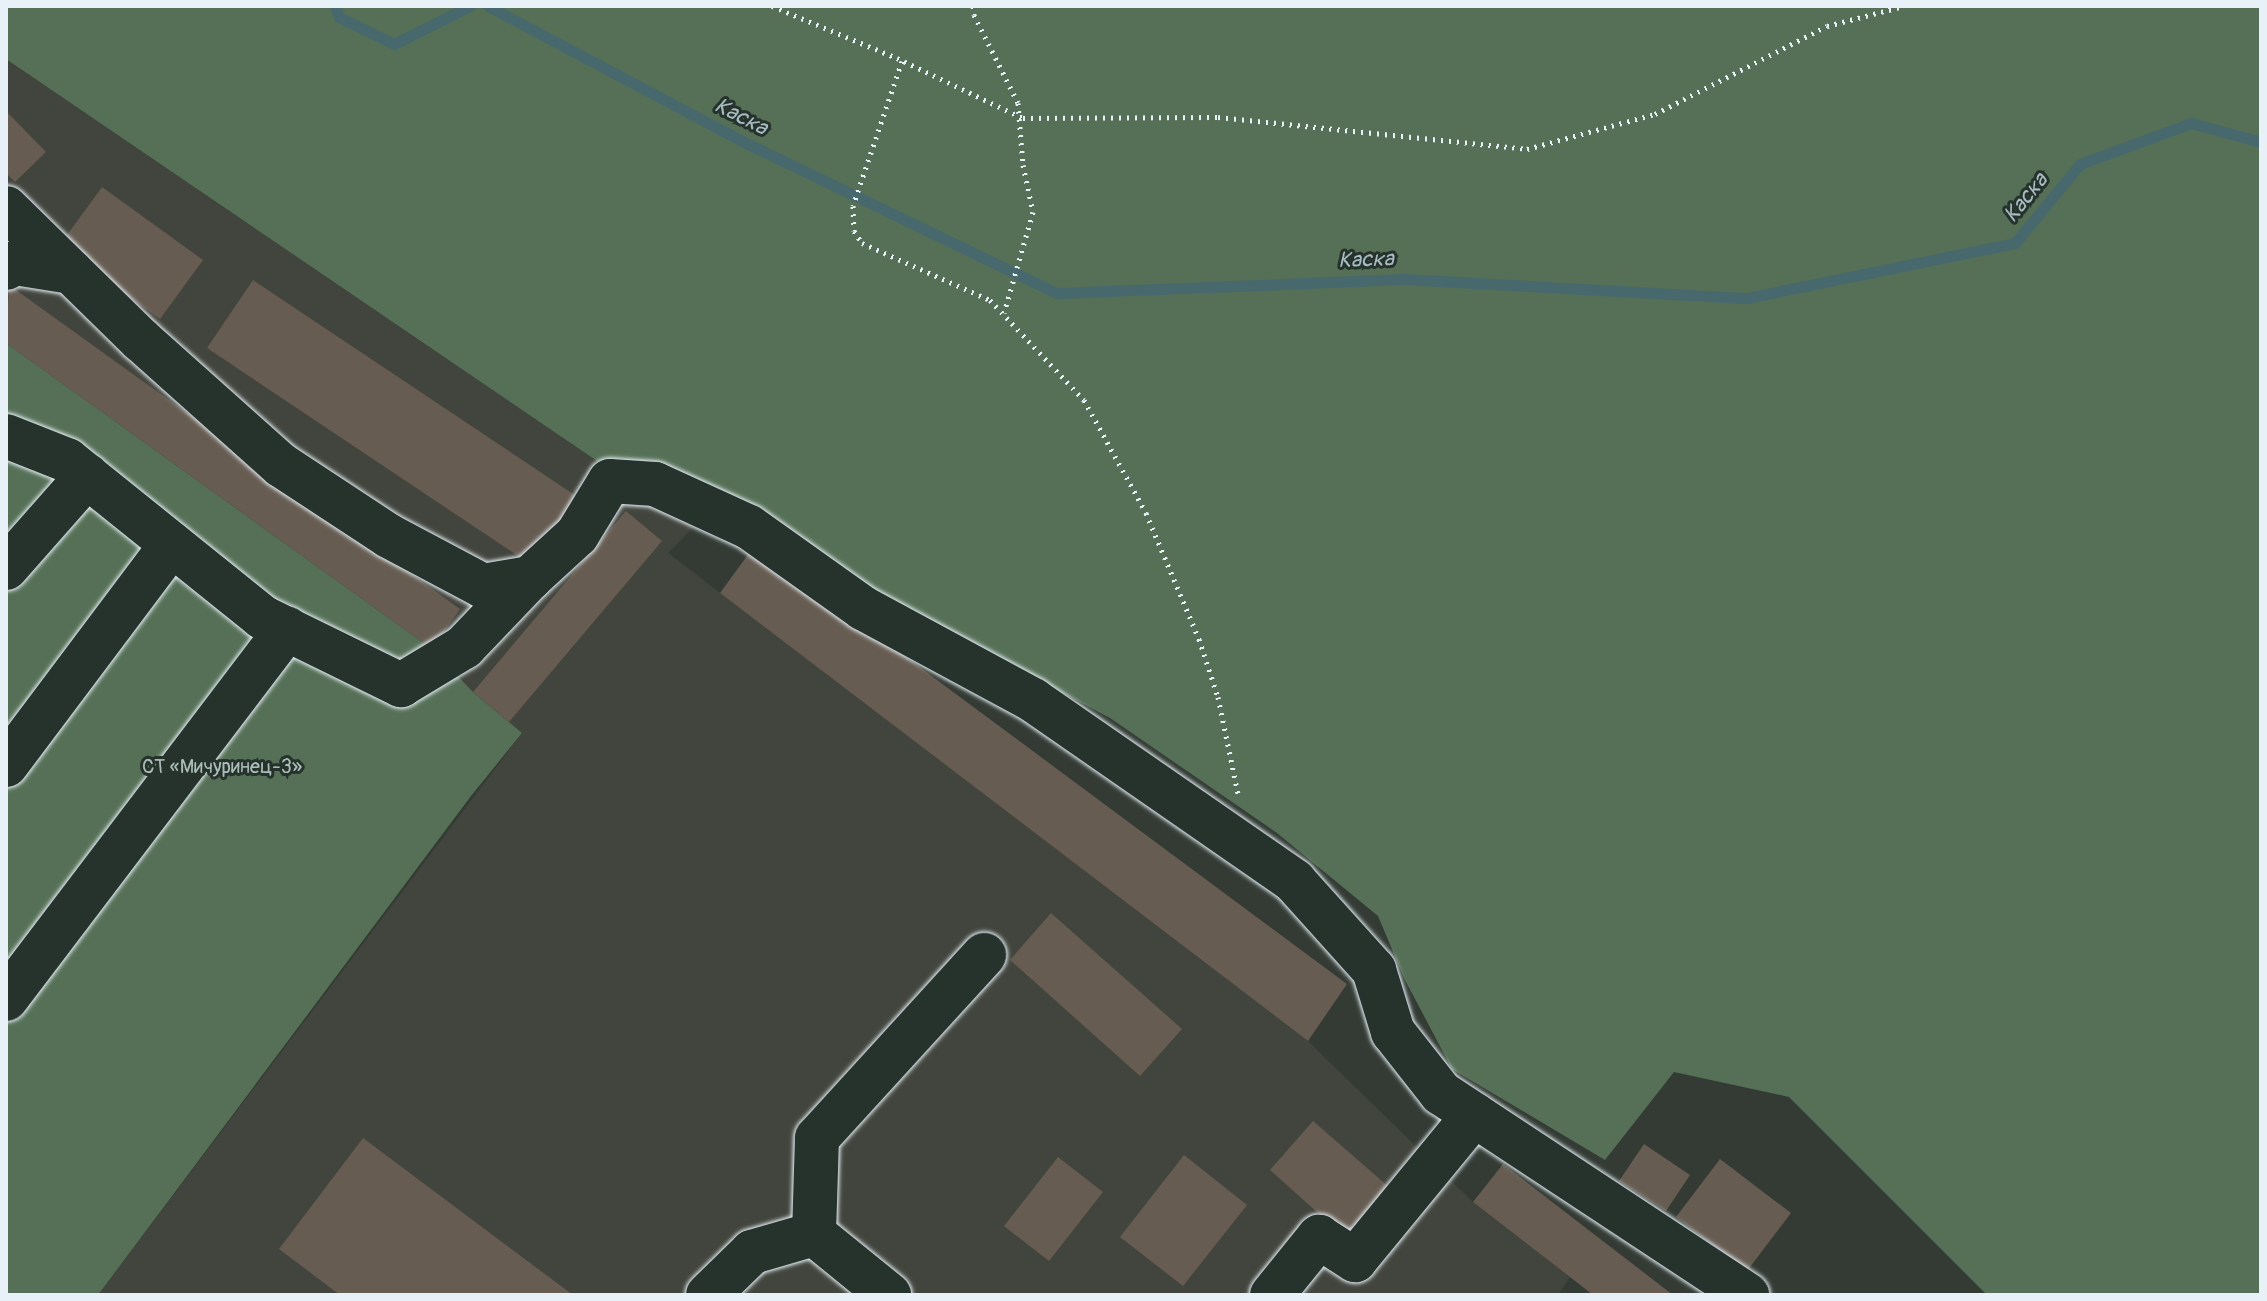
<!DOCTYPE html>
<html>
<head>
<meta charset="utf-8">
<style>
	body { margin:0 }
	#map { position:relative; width:2267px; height:1301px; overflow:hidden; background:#333b34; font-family:Pangolin,sans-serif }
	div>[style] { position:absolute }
	.built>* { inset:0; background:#42453d }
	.green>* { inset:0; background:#557056 }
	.stream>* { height:11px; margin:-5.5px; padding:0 5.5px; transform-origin:5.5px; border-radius:5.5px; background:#47696d }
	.building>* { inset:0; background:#665c51 }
	.path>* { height:5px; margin-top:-2.5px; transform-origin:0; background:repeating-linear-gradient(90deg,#e8f1f8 0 2px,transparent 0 8px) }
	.roads { filter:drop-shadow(0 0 2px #e8f1f8) drop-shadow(0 0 2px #e8f1f8) }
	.minor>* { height:44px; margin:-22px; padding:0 22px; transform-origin:22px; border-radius:22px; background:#26332d }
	span { translate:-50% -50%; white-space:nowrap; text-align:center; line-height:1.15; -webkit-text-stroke:6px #26332d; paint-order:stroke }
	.park-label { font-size:20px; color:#adbdb7 }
	.water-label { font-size:22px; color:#a8bbc0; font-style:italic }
	.frame { position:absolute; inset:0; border:8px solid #e8f1f8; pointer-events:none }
</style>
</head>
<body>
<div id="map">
	<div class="built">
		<div style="clip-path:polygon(6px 59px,597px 461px,659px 462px,727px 493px,668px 553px,1308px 1041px,1473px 1202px,1570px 1277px,1558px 1295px,98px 1295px,522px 733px,473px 692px,432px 649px,6px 343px)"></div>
	</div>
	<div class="green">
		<div style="clip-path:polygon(6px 6px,2261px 6px,2261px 1295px,1987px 1295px,1789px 1097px,1674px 1072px,1605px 1160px,1452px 1069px,1405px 980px,1378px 916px,1277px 833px,1110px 718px,833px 571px,727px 493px,659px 462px,597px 461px,6px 59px)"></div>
		<div style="clip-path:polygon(6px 343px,432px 649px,473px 692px,522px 733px,471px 796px,98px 1295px,6px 1295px)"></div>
	</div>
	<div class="stream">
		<div style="left:335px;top:6px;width:12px;rotate:70deg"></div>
		<div style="left:339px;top:17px;width:61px;rotate:26.1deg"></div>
		<div style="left:394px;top:44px;width:85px;rotate:-26.6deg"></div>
		<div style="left:488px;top:6px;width:288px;rotate:28deg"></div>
		<div style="left:742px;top:141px;width:350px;rotate:25.8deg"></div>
		<div style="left:1057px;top:293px;width:347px;rotate:-2.3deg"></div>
		<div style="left:1404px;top:279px;width:344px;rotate:3.2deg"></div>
		<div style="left:1747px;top:298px;width:274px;rotate:-11.6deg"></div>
		<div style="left:2015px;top:243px;width:102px;rotate:-50.6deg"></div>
		<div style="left:2080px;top:164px;width:118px;rotate:-20.3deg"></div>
		<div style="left:2191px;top:123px;width:73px;rotate:15.2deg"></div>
	</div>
	<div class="building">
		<div style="clip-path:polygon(6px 111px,46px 152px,15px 182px,6px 173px)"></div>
		<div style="clip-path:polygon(102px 187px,203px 260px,160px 319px,59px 246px)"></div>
		<div style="clip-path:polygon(253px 280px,579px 498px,533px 566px,207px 348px)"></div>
		<div style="clip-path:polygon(9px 285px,460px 609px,432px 649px,6px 343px)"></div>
		<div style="clip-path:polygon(626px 511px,662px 541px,509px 722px,473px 692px)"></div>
		<div style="clip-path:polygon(755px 545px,1347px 984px,1308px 1041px,720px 593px)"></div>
		<div style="clip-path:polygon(1051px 913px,1182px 1029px,1140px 1076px,1010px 960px)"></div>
		<div style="clip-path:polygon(1313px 1121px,1390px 1188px,1346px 1238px,1270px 1170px)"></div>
		<div style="clip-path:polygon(363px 1138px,573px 1295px,340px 1295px,279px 1249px)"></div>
		<div style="clip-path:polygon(1644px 1144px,1690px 1175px,1666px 1211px,1619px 1181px)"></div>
		<div style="clip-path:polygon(1184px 1155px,1247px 1205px,1183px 1286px,1120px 1237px)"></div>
		<div style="clip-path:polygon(1058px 1157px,1103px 1192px,1049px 1261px,1004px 1226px)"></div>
		<div style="clip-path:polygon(1720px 1159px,1791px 1213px,1747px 1271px,1676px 1217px)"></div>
		<div style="clip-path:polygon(1503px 1164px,1673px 1295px,1593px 1295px,1570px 1277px,1473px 1202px)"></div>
	</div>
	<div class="path">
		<div style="left:772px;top:6px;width:135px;rotate:22.6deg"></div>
		<div style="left:897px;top:58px;width:140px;rotate:25.5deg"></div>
		<div style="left:1023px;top:118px;width:195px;rotate:-0.3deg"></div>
		<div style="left:1218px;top:117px;width:311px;rotate:5.9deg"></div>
		<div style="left:1527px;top:149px;width:133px;rotate:-15.3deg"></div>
		<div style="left:1655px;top:114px;width:193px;rotate:-27.1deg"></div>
		<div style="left:1827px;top:26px;width:80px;rotate:-14.6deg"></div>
		<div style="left:973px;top:6px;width:9px;rotate:84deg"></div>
		<div style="left:974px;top:15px;width:98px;rotate:63.4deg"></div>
		<div style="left:1018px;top:103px;width:62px;rotate:85.4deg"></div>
		<div style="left:1023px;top:165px;width:48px;rotate:78deg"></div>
		<div style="left:1033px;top:212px;width:105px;rotate:106deg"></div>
		<div style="left:902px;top:61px;width:153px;rotate:108.7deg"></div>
		<div style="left:853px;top:206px;width:25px;rotate:88deg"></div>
		<div style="left:854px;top:231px;width:14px;rotate:56deg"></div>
		<div style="left:862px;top:243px;width:140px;rotate:24deg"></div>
		<div style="left:990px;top:300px;width:137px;rotate:46.8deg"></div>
		<div style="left:1084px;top:400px;width:129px;rotate:61.2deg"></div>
		<div style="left:1146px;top:513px;width:137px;rotate:67.2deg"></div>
		<div style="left:1199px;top:639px;width:61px;rotate:71.9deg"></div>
		<div style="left:1218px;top:697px;width:99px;rotate:78.3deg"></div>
	</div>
	<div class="roads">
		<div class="minor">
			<div style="left:6px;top:208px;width:189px;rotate:44.4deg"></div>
			<div style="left:141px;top:340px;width:188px;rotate:41.8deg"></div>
			<div style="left:281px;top:465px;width:129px;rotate:33.3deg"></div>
			<div style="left:389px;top:536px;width:106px;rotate:28deg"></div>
			<div style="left:483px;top:586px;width:48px;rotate:-9.7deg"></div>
			<div style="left:530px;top:578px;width:64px;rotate:-42.5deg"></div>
			<div style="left:577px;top:535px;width:63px;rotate:-58.6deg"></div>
			<div style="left:610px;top:481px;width:45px;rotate:3.8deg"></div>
			<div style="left:655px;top:484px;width:103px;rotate:24.6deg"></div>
			<div style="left:749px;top:527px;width:140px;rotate:35.4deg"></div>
			<div style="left:863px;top:608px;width:193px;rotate:28.4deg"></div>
			<div style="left:1033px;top:700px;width:318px;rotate:34.7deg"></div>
			<div style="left:1294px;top:881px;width:120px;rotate:48deg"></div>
			<div style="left:1374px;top:970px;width:65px;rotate:73deg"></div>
			<div style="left:1393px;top:1032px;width:78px;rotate:51.8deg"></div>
			<div style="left:1441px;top:1093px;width:367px;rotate:33.4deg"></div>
			<div style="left:6px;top:268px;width:10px;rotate:-29deg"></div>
			<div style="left:15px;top:263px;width:57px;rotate:9.1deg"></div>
			<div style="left:6px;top:436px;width:66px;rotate:21.5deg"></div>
			<div style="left:67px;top:460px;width:250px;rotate:38.8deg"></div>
			<div style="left:262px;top:617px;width:155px;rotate:26.1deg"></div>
			<div style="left:401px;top:685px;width:74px;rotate:-31.1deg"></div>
			<div style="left:464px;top:647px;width:95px;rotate:-46.3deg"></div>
			<div style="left:6px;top:568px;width:123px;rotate:-48.6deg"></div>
			<div style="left:6px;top:765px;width:276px;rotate:-53.1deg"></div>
			<div style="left:6px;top:999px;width:465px;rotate:-52.8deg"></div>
			<div style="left:814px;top:1234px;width:96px;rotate:-88.2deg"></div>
			<div style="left:817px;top:1138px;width:248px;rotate:-47.6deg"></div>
			<div style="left:708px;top:1295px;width:62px;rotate:-44.3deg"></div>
			<div style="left:752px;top:1252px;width:65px;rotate:-16.2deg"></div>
			<div style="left:814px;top:1234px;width:97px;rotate:39.1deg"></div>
			<div style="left:1272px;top:1295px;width:75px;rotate:-51deg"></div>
			<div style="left:1319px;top:1237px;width:43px;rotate:32.6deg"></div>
			<div style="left:1355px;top:1260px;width:188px;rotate:-50.6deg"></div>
		</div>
	</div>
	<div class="park-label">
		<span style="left:222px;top:766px">СТ «Мичуринец-3»</span>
	</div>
	<div class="water-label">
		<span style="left:741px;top:117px;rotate:27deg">Каска</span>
		<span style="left:2026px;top:198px;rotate:-51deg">Каска</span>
		<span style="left:1366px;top:260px;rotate:-2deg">Каска</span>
	</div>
	<div class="frame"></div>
</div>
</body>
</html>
